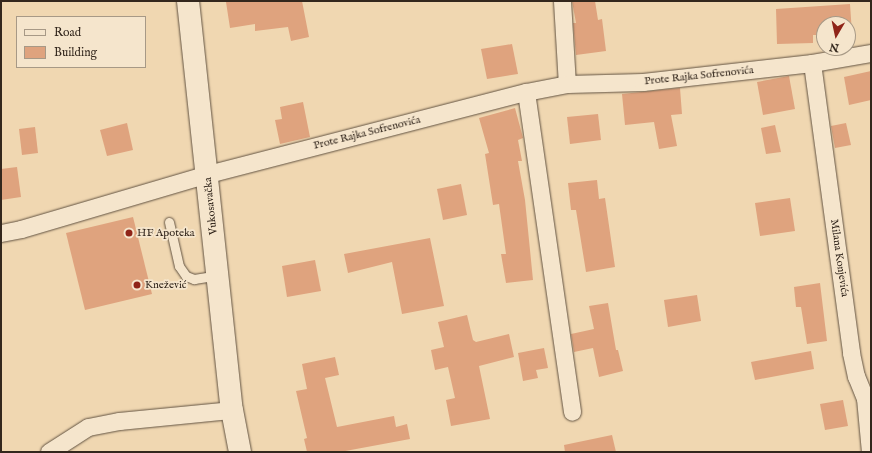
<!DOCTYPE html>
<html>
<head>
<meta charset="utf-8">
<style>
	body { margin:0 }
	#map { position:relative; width:872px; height:453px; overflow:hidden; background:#f0d7b1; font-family:"IM FELL English",serif }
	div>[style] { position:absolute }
	.building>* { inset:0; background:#dfa37e }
	.roads { filter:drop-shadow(0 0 1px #625342) drop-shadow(0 0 1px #625342) }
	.service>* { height:9px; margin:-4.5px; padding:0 4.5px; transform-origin:4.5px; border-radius:4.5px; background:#f5e5cc }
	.minor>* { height:17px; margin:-8.5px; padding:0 8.5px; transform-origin:8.5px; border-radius:8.5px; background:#f5e5cc }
	.secondary>* { height:22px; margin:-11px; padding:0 11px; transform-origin:11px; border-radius:11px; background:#f5e5cc }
	.dots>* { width:11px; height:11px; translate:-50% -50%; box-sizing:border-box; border:2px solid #f5e5cc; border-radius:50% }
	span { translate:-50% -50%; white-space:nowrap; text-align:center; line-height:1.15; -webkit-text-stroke:3.5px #f5e5cc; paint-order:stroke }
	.street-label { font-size:11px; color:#33271d }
	.poi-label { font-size:11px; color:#33271d }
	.left { translate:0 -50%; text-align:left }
	.frame { position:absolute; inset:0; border:2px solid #33271d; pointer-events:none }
	.legend { position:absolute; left:16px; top:16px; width:130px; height:52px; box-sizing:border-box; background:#f5e5cc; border:1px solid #a79986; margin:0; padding:5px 7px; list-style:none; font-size:12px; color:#33271d }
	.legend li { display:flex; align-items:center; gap:8px; height:20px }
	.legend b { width:20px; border:1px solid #a79986 }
	.north { position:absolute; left:816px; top:16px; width:40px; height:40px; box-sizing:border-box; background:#f5e5cc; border:1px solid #a79986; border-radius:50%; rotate:189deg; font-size:11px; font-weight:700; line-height:16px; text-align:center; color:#33271d }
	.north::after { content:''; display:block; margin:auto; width:14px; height:18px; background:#8f2418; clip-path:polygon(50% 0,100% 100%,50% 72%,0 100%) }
</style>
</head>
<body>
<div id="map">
	<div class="building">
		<div style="clip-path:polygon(235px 1px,302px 1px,309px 37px,291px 41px,288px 27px,255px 31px,255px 24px,230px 28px,226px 2px)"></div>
		<div style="clip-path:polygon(572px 1px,595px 1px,598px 20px,602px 19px,606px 51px,576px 55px,573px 23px,576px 23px)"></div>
		<div style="clip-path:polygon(850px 4px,852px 33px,848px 34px,848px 24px,824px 24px,824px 35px,813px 35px,813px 43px,777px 44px,776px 9px)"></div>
		<div style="clip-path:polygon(512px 44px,518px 74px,487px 79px,481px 49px)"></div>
		<div style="clip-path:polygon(871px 71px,871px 100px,849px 105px,844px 77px)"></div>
		<div style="clip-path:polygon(789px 76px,795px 109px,763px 115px,757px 82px)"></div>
		<div style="clip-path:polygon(680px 88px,682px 114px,671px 115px,677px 146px,659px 149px,654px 122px,625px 125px,622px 94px)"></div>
		<div style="clip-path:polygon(303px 102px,310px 137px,280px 144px,275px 120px,282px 119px,280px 107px)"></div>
		<div style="clip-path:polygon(515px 108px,523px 138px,518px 140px,522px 161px,518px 161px,525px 200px,533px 280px,506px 283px,501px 254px,506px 254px,499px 204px,493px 205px,485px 154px,489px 153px,479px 118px)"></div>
		<div style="clip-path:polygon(598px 114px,601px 140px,570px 144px,567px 117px)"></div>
		<div style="clip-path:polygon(127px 123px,133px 150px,107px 156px,100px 130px)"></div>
		<div style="clip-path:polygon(846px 123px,851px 145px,835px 148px,831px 126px)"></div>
		<div style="clip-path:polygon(775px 125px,781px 152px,766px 154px,761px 128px)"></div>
		<div style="clip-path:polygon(35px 127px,38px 153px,22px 155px,19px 129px)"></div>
		<div style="clip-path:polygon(17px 167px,21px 197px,1px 200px,1px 169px)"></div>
		<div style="clip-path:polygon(597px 180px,599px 199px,605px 198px,615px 267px,586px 272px,576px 210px,571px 210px,568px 183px)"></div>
		<div style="clip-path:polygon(461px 184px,467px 215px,443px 220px,437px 189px)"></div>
		<div style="clip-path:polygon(790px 198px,795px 231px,760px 236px,755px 203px)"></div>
		<div style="clip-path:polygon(133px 217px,152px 294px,85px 310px,66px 233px)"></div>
		<div style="clip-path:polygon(430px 238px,444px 306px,402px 314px,392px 262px,348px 273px,344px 254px)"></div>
		<div style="clip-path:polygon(315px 260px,321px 291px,287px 297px,282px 266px)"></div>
		<div style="clip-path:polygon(820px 283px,827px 341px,807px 344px,801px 307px,796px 307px,794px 287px)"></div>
		<div style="clip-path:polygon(697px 295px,701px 321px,668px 327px,664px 300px)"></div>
		<div style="clip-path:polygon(608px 303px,616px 350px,618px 350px,623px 371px,599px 377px,593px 348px,574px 352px,571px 334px,594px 329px,589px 306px)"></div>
		<div style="clip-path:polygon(467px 315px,473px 340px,476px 342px,509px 334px,514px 357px,479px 366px,490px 419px,451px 426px,446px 400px,455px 398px,448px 367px,435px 370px,431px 350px,444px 347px,438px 322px)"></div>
		<div style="clip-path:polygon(544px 348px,548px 368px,536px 370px,538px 378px,523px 381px,518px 353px)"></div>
		<div style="clip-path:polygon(811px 351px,814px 369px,755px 380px,751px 362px)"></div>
		<div style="clip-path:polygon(335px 357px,339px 375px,325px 378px,337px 427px,394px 416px,396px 427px,407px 424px,410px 439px,340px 452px,307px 452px,304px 439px,307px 438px,296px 391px,307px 389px,302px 364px)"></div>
		<div style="clip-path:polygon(843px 400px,848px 426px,825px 430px,820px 404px)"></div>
		<div style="clip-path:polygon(612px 435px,616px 452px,565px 452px,564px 445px)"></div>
	</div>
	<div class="roads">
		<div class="service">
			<div style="left:169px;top:222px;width:45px;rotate:77.2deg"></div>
			<div style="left:179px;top:266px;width:12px;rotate:55deg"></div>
			<div style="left:186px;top:276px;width:9px;rotate:21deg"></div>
			<div style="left:194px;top:279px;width:24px;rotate:-9deg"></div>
		</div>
		<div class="minor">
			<div style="left:562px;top:1px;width:83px;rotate:86.6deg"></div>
			<div style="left:812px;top:63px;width:293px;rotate:82.3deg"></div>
			<div style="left:851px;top:353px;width:24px;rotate:78deg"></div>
			<div style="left:856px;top:376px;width:24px;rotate:68deg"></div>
			<div style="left:865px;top:398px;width:54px;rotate:84.7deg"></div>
			<div style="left:526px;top:92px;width:323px;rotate:81.8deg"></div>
			<div style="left:1px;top:233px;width:20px;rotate:-11deg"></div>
			<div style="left:21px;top:229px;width:195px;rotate:-16.4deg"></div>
			<div style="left:208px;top:174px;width:328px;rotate:-14.5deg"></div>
			<div style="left:526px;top:92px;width:42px;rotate:-11deg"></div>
			<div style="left:567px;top:84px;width:76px;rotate:-1.5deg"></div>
			<div style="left:643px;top:82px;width:170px;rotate:-6.4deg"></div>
			<div style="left:812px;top:63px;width:60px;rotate:-9.6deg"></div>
			<div style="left:49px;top:452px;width:46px;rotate:-32.7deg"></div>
			<div style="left:88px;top:427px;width:32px;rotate:-11deg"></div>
			<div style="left:119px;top:421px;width:114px;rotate:-5.6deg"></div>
		</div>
		<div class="secondary">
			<div style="left:188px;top:1px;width:411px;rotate:83.9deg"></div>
			<div style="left:232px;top:410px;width:43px;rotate:79.2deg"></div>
		</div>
	</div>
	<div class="dots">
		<div style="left:129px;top:233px;background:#8f2418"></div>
		<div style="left:137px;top:285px;background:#8f2418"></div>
	</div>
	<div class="street-label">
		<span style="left:699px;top:76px;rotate:-6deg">Prote Rajka Sofrenovića</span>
		<span style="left:367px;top:133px;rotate:-14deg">Prote Rajka Sofrenovića</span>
		<span style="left:211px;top:206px;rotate:-96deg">Vukosavačka</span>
		<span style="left:839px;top:258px;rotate:82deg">Milana Konjevića</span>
	</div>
	<div class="poi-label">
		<span class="left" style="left:137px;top:233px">HF Apoteka</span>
		<span class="left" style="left:145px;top:285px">Knežević</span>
	</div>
	<div class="frame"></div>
	<ul class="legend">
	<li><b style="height:5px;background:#f5e5cc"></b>Road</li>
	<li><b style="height:11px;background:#dfa37e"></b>Building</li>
	</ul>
	<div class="north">N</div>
</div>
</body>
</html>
